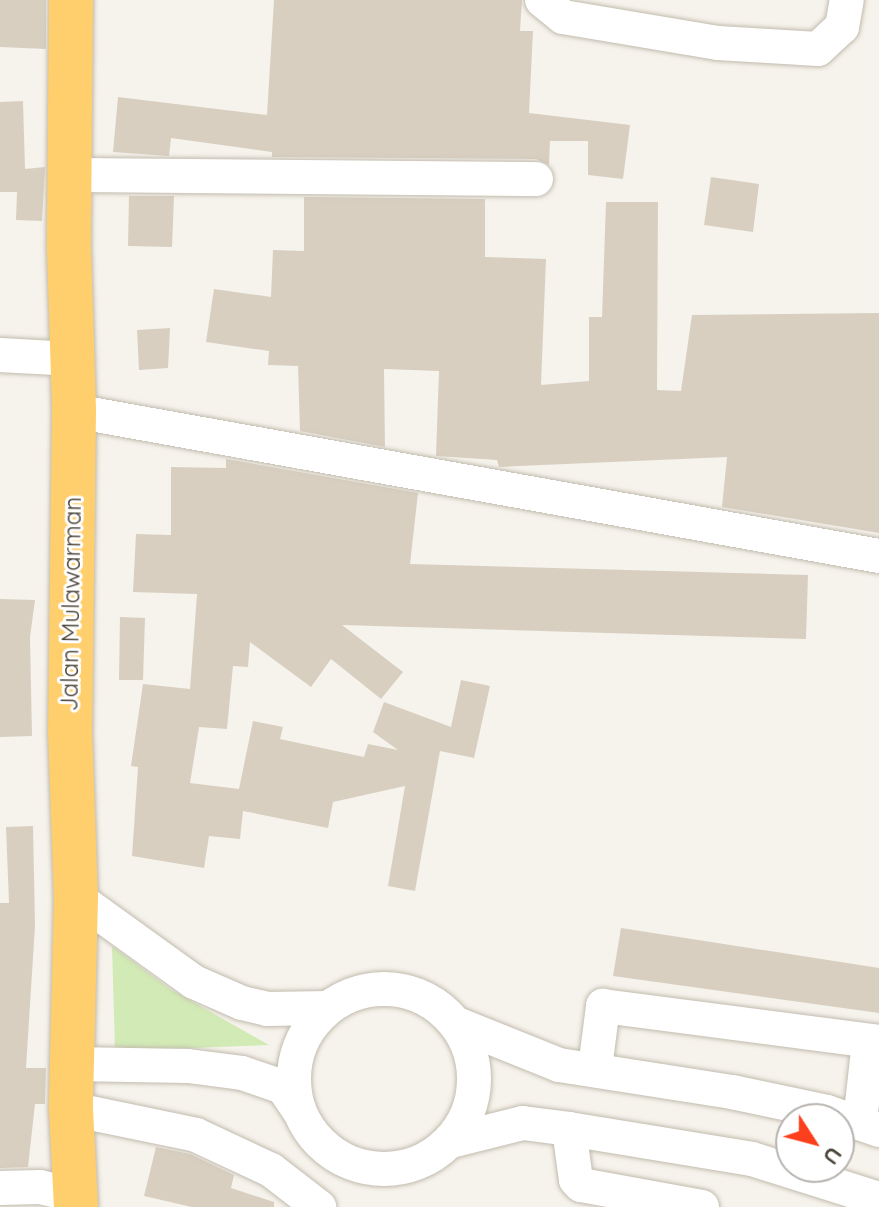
<!DOCTYPE html>
<html>
<head>
<meta charset="utf-8">
<style>
	body { margin:0 }
	#map { position:relative; width:879px; height:1207px; overflow:hidden; background:#f6f3ec; font-family:Quicksand,sans-serif }
	div>[style] { position:absolute }
	.green>* { inset:0; background:#d2eab5 }
	.building>* { inset:0; background:#d8cfc1 }
	.roads { filter:drop-shadow(0 0 2px #c2bbae) drop-shadow(0 0 2px #c2bbae) }
	.minor>* { height:34px; margin:-17px; padding:0 17px; transform-origin:17px; border-radius:17px; background:#fff }
	.minor>.ring { margin:-17px; padding:0; box-sizing:content-box; background:none; border:34px solid #fff; border-radius:50% }
	.highway>* { height:44px; margin:-22px; padding:0 22px; transform-origin:22px; border-radius:22px; background:#ffcf6e }
	span { translate:-50% -50%; white-space:nowrap; text-align:center; line-height:1.15; -webkit-text-stroke:6px #fff; paint-order:stroke }
	.street-label { font-size:24px; color:#4b4439 }
	.north { position:absolute; left:775px; top:1103px; width:80px; height:80px; box-sizing:border-box; background:#fff; border:2px solid #b7b4b0; border-radius:50%; rotate:126deg; font-size:22px; font-weight:700; line-height:32px; text-align:center; color:#4b4439 }
	.north::after { content:''; display:block; margin:auto; width:28px; height:36px; background:#fc3f1d; clip-path:polygon(50% 0,100% 100%,50% 72%,0 100%) }
</style>
</head>
<body>
<div id="map">
	<div class="green">
		<div style="clip-path:polygon(112px 946px,170px 989px,269px 1045px,115px 1051px)"></div>
	</div>
	<div class="building">
		<div style="clip-path:polygon(0 0,46px 0,46px 49px,0 47px)"></div>
		<div style="clip-path:polygon(274px 0,522px 0,520px 31px,533px 31px,529px 113px,630px 125px,623px 179px,588px 175px,588px 141px,550px 141px,549px 165px,536px 159px,272px 157px,272px 152px,171px 138px,169px 156px,113px 152px,118px 97px,267px 115px)"></div>
		<div style="clip-path:polygon(23px 101px,25px 169px,45px 167px,42px 221px,16px 220px,17px 192px,0 192px,0 102px)"></div>
		<div style="clip-path:polygon(711px 177px,759px 184px,753px 232px,704px 225px)"></div>
		<div style="clip-path:polygon(129px 196px,174px 196px,172px 247px,128px 246px)"></div>
		<div style="clip-path:polygon(304px 197px,485px 199px,485px 257px,546px 259px,541px 385px,589px 381px,589px 317px,602px 317px,606px 202px,658px 202px,657px 390px,681px 391px,692px 315px,879px 313px,879px 533px,722px 507px,727px 457px,499px 467px,497px 460px,436px 456px,439px 371px,384px 369px,385px 447px,300px 431px,298px 366px,268px 365px,269px 351px,206px 342px,214px 289px,271px 297px,273px 250px,304px 251px)"></div>
		<div style="clip-path:polygon(170px 328px,168px 368px,139px 370px,137px 330px)"></div>
		<div style="clip-path:polygon(226px 459px,418px 493px,410px 564px,808px 575px,806px 639px,342px 625px,403px 672px,381px 699px,331px 659px,311px 687px,250px 642px,248px 667px,233px 666px,227px 729px,199px 727px,190px 783px,239px 789px,253px 721px,283px 727px,280px 739px,364px 757px,368px 744px,398px 750px,373px 732px,384px 702px,451px 727px,461px 680px,490px 686px,474px 758px,440px 751px,415px 891px,388px 886px,405px 786px,333px 802px,328px 828px,243px 811px,240px 839px,209px 836px,204px 868px,132px 856px,138px 767px,131px 766px,143px 684px,190px 689px,197px 594px,133px 592px,136px 534px,171px 535px,171px 467px,226px 468px)"></div>
		<div style="clip-path:polygon(0 599px,35px 600px,30px 637px,32px 736px,0 737px)"></div>
		<div style="clip-path:polygon(120px 617px,145px 618px,143px 680px,119px 680px)"></div>
		<div style="clip-path:polygon(33px 826px,35px 926px,26px 1068px,46px 1068px,45px 1104px,35px 1104px,28px 1167px,0 1168px,0 903px,9px 903px,6px 827px)"></div>
		<div style="clip-path:polygon(621px 928px,879px 968px,879px 1013px,613px 976px)"></div>
		<div style="clip-path:polygon(156px 1147px,190px 1154px,234px 1175px,231px 1188px,274px 1202px,274px 1207px,192px 1207px,144px 1196px)"></div>
	</div>
	<div class="roads">
		<div class="minor">
			<div style="left:542px;top:0;width:27px;rotate:39deg"></div>
			<div style="left:563px;top:17px;width:157px;rotate:9.5deg"></div>
			<div style="left:718px;top:43px;width:100px;rotate:3.4deg"></div>
			<div style="left:818px;top:49px;width:33px;rotate:-43deg"></div>
			<div style="left:842px;top:27px;width:27px;rotate:-80deg"></div>
			<div style="left:68px;top:175px;width:468px;rotate:0.5deg"></div>
			<div style="left:0;top:355px;width:73px;rotate:3.1deg"></div>
			<div style="left:74px;top:411px;width:818px;rotate:10.21deg"></div>
			<div style="left:76px;top:897px;width:145px;rotate:35.8deg"></div>
			<div style="left:194px;top:982px;width:52px;rotate:23.6deg"></div>
			<div style="left:242px;top:1003px;width:26px;rotate:13deg"></div>
			<div style="left:267px;top:1009px;width:61px;rotate:-0.9deg"></div>
			<div class="ring" style="left:294px;top:989px;width:146px;height:146px"></div>
			<div style="left:457px;top:1024px;width:110px;rotate:21.9deg"></div>
			<div style="left:559px;top:1065px;width:175px;rotate:8.9deg"></div>
			<div style="left:732px;top:1092px;width:97px;rotate:11.9deg"></div>
			<div style="left:827px;top:1112px;width:55px;rotate:19.1deg"></div>
			<div style="left:72px;top:1064px;width:116px;rotate:1deg"></div>
			<div style="left:188px;top:1066px;width:54px;rotate:7.4deg"></div>
			<div style="left:242px;top:1073px;width:43px;rotate:18.9deg"></div>
			<div style="left:283px;top:1087px;width:29px;rotate:56deg"></div>
			<div style="left:595px;top:1068px;width:63px;rotate:-82.6deg"></div>
			<div style="left:603px;top:1006px;width:278px;rotate:7.4deg"></div>
			<div style="left:71px;top:1109px;width:128px;rotate:11.7deg"></div>
			<div style="left:196px;top:1135px;width:83px;rotate:25deg"></div>
			<div style="left:271px;top:1170px;width:61px;rotate:37.6deg"></div>
			<div style="left:860px;top:1121px;width:80px;rotate:-83.5deg"></div>
			<div style="left:569px;top:1129px;width:51px;rotate:82.2deg"></div>
			<div style="left:576px;top:1180px;width:7px;rotate:45deg"></div>
			<div style="left:581px;top:1185px;width:123px;rotate:10.3deg"></div>
			<div style="left:451px;top:1141px;width:74px;rotate:-14deg"></div>
			<div style="left:523px;top:1123px;width:46px;rotate:7.4deg"></div>
			<div style="left:569px;top:1129px;width:185px;rotate:9.3deg"></div>
			<div style="left:752px;top:1159px;width:133px;rotate:17.5deg"></div>
			<div style="left:0;top:1188px;width:40px;rotate:-1.4deg"></div>
			<div style="left:40px;top:1187px;width:36px;rotate:13deg"></div>
		</div>
		<div class="highway">
			<div style="left:71px;top:0;width:249px;rotate:90.5deg"></div>
			<div style="left:69px;top:249px;width:162px;rotate:88.2deg"></div>
			<div style="left:74px;top:411px;width:318px;rotate:90.7deg"></div>
			<div style="left:70px;top:729px;width:168px;rotate:88deg"></div>
			<div style="left:76px;top:897px;width:212px;rotate:91.4deg"></div>
			<div style="left:71px;top:1109px;width:98px;rotate:87.1deg"></div>
		</div>
	</div>
	<div class="street-label">
		<span style="left:71px;top:604px;rotate:-89deg">Jalan Mulawarman</span>
	</div>
	<div class="north">U</div>
</div>
</body>
</html>
